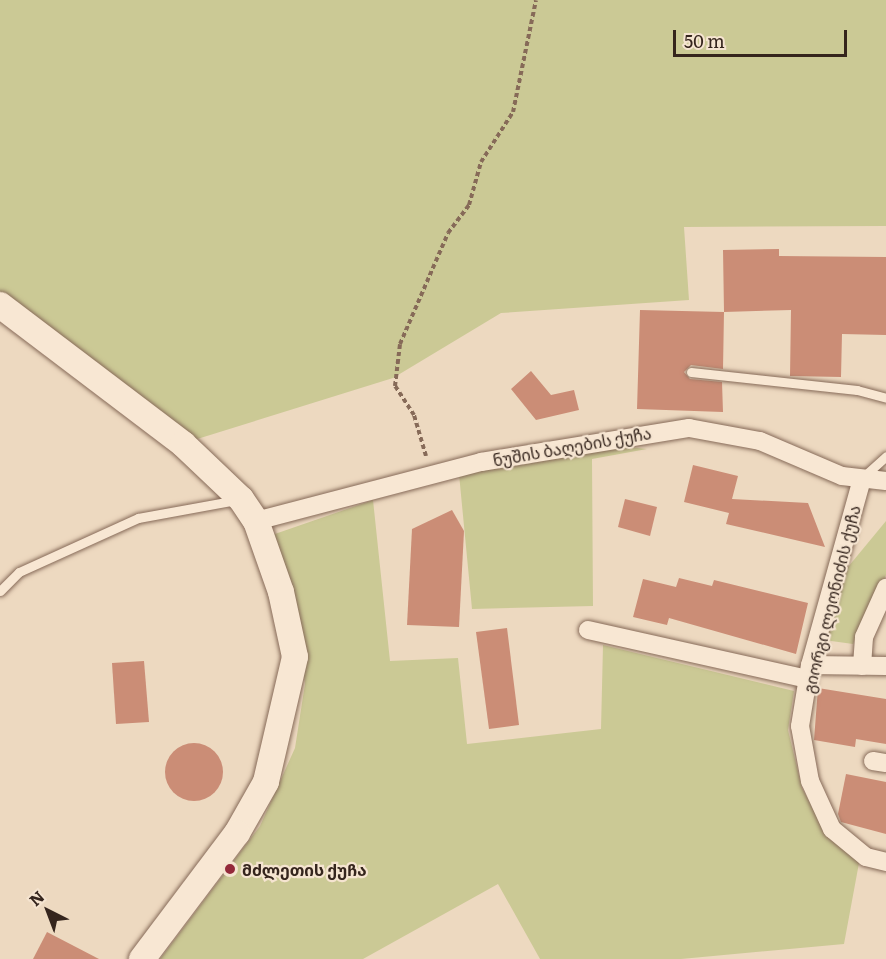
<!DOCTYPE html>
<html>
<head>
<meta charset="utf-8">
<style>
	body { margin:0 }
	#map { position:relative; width:886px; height:959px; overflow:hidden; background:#edd9c0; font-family:Literata,"Noto Sans Georgian",serif }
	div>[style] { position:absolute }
	.green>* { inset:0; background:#cbc995 }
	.building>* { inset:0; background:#cb8d76 }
	.round { border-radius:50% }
	.path>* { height:4px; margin-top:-2px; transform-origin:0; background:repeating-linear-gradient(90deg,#866a58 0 4.5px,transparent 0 7.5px) }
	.roads { filter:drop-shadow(0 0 2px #866a58) drop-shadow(0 0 2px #866a58) }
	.lane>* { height:9px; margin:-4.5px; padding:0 4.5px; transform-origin:4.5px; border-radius:4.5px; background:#f8e7d3 }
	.street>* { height:18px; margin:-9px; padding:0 9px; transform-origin:9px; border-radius:9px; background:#f8e7d3 }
	.secondary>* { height:26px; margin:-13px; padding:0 13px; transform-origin:13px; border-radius:13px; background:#f8e7d3 }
	.dots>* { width:16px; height:16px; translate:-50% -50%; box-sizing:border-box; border:3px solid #f5e4d0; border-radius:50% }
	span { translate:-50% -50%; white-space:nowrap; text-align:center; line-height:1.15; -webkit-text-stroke:4.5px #f5e4d0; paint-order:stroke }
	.street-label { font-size:16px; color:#35251d }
	.poi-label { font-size:16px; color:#35251d; font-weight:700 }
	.left { translate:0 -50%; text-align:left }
	.north { position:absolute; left:18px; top:881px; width:60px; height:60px; -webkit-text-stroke:4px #f5e4d0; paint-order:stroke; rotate:318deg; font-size:16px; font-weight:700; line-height:24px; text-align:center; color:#35251d }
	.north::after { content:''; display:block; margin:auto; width:21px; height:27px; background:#35251d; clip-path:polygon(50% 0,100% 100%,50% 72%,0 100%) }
	.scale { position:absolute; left:673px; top:30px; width:174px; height:27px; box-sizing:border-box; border:3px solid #35251d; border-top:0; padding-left:8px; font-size:18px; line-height:21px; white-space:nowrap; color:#35251d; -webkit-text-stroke:4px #f5e4d0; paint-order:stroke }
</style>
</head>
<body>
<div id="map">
	<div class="green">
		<div style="clip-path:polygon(0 0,886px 0,886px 226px,684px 227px,689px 300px,501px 313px,393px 378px,194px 440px,0 305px)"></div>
		<div style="clip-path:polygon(620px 446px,647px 449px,592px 459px,593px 606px,472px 609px,459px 474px)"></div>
		<div style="clip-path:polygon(373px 500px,390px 661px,458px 658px,467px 744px,601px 729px,603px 645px,794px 691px,788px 730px,802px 788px,827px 835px,859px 863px,844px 944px,681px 959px,540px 959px,498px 884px,363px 959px,160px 959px,260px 826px,295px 748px,305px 684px,297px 628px,272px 535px)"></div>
		<div style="clip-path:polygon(886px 521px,886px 575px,853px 644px,824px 640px,848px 567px)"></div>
	</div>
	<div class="building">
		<div style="clip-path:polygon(779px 249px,779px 256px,886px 257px,886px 335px,842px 334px,841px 377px,790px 376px,791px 310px,724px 312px,723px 250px)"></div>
		<div style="clip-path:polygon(640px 310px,724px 312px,723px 369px,691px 365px,684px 372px,690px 379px,722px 382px,723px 412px,637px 409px)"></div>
		<div style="clip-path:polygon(531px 371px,551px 395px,574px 390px,579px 410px,536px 420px,511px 389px)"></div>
		<div style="clip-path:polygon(693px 465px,738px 476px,732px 499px,808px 503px,825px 547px,726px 524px,729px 513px,684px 502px)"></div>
		<div style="clip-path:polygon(625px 499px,657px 507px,650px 536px,618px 527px)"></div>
		<div style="clip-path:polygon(452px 510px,464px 531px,459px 627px,407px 625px,412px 529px)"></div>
		<div style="clip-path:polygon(679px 578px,712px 586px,714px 580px,808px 603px,796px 654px,669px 618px,667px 625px,633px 617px,643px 579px,676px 587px)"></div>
		<div style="clip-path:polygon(507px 628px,519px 725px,489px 729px,476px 632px)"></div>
		<div style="clip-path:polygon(144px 661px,149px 722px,116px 724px,112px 663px)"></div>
		<div style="clip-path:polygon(818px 688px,886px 699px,886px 744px,856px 739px,855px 747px,814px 740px)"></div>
		<div class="round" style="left:165px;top:743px;width:58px;height:58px"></div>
		<div style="clip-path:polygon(846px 774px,886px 782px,886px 834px,841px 822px,838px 814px)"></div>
		<div style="clip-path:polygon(47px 932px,99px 959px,33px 959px)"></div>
	</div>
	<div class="path">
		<div style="left:426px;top:456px;width:43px;rotate:-106.3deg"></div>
		<div style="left:414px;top:415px;width:35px;rotate:-123deg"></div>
		<div style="left:395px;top:386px;width:42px;rotate:-83.2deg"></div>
		<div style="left:400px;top:344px;width:121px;rotate:-66.6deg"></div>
		<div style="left:448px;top:233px;width:35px;rotate:-53deg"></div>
		<div style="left:469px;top:205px;width:45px;rotate:-74.4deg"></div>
		<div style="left:481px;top:162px;width:59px;rotate:-57.4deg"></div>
		<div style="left:513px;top:112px;width:114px;rotate:-78.4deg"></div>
	</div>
	<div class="roads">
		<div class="lane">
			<div style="left:691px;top:372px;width:167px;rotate:6.2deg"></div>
			<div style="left:857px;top:390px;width:30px;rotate:15deg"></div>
			<div style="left:863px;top:477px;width:31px;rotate:-42deg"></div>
			<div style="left:0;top:591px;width:27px;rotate:-45deg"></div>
			<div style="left:19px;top:572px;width:131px;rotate:-24.4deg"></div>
			<div style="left:138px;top:518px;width:101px;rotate:-10.3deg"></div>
		</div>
		<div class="street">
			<div style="left:862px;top:479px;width:193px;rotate:105.6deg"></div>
			<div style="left:810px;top:665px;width:62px;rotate:99.3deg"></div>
			<div style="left:800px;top:726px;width:56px;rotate:79.7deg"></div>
			<div style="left:810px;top:781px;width:53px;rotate:65.4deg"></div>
			<div style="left:832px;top:829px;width:44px;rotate:39.5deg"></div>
			<div style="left:866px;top:857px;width:21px;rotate:14deg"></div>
			<div style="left:256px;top:521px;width:233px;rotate:-14.7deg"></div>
			<div style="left:481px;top:462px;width:211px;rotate:-9.3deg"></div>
			<div style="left:689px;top:428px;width:72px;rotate:10.4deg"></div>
			<div style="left:760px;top:441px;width:89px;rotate:23.1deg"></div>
			<div style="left:842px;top:476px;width:44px;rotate:6.5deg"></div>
			<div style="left:588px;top:630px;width:225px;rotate:12.6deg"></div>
			<div style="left:810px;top:665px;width:76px;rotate:0.8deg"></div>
			<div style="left:862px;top:666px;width:29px;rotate:-86deg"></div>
			<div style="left:864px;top:637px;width:54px;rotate:-65.8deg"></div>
			<div style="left:873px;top:761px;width:13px;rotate:9deg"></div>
		</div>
		<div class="secondary">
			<div style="left:0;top:305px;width:230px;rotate:37.2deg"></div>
			<div style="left:183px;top:444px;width:80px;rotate:43.5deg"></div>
			<div style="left:241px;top:499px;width:27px;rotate:56deg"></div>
			<div style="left:256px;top:521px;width:75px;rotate:70.6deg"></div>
			<div style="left:281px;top:592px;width:66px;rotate:77.8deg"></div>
			<div style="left:295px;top:657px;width:128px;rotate:103.1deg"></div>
			<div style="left:266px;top:782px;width:59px;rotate:119.6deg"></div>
			<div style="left:237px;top:833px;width:158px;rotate:127deg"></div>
		</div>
	</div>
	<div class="dots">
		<div style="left:230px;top:869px;background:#94293a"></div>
	</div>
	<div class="street-label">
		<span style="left:572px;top:446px;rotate:-10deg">ნუშის ბაღების ქუჩა</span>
		<span style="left:831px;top:599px;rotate:-76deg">გიორგი ლეონიძის ქუჩა</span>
	</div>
	<div class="poi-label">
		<span class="left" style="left:242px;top:869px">მძლეთის ქუჩა</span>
	</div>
	<div class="north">N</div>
	<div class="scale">50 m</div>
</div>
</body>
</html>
